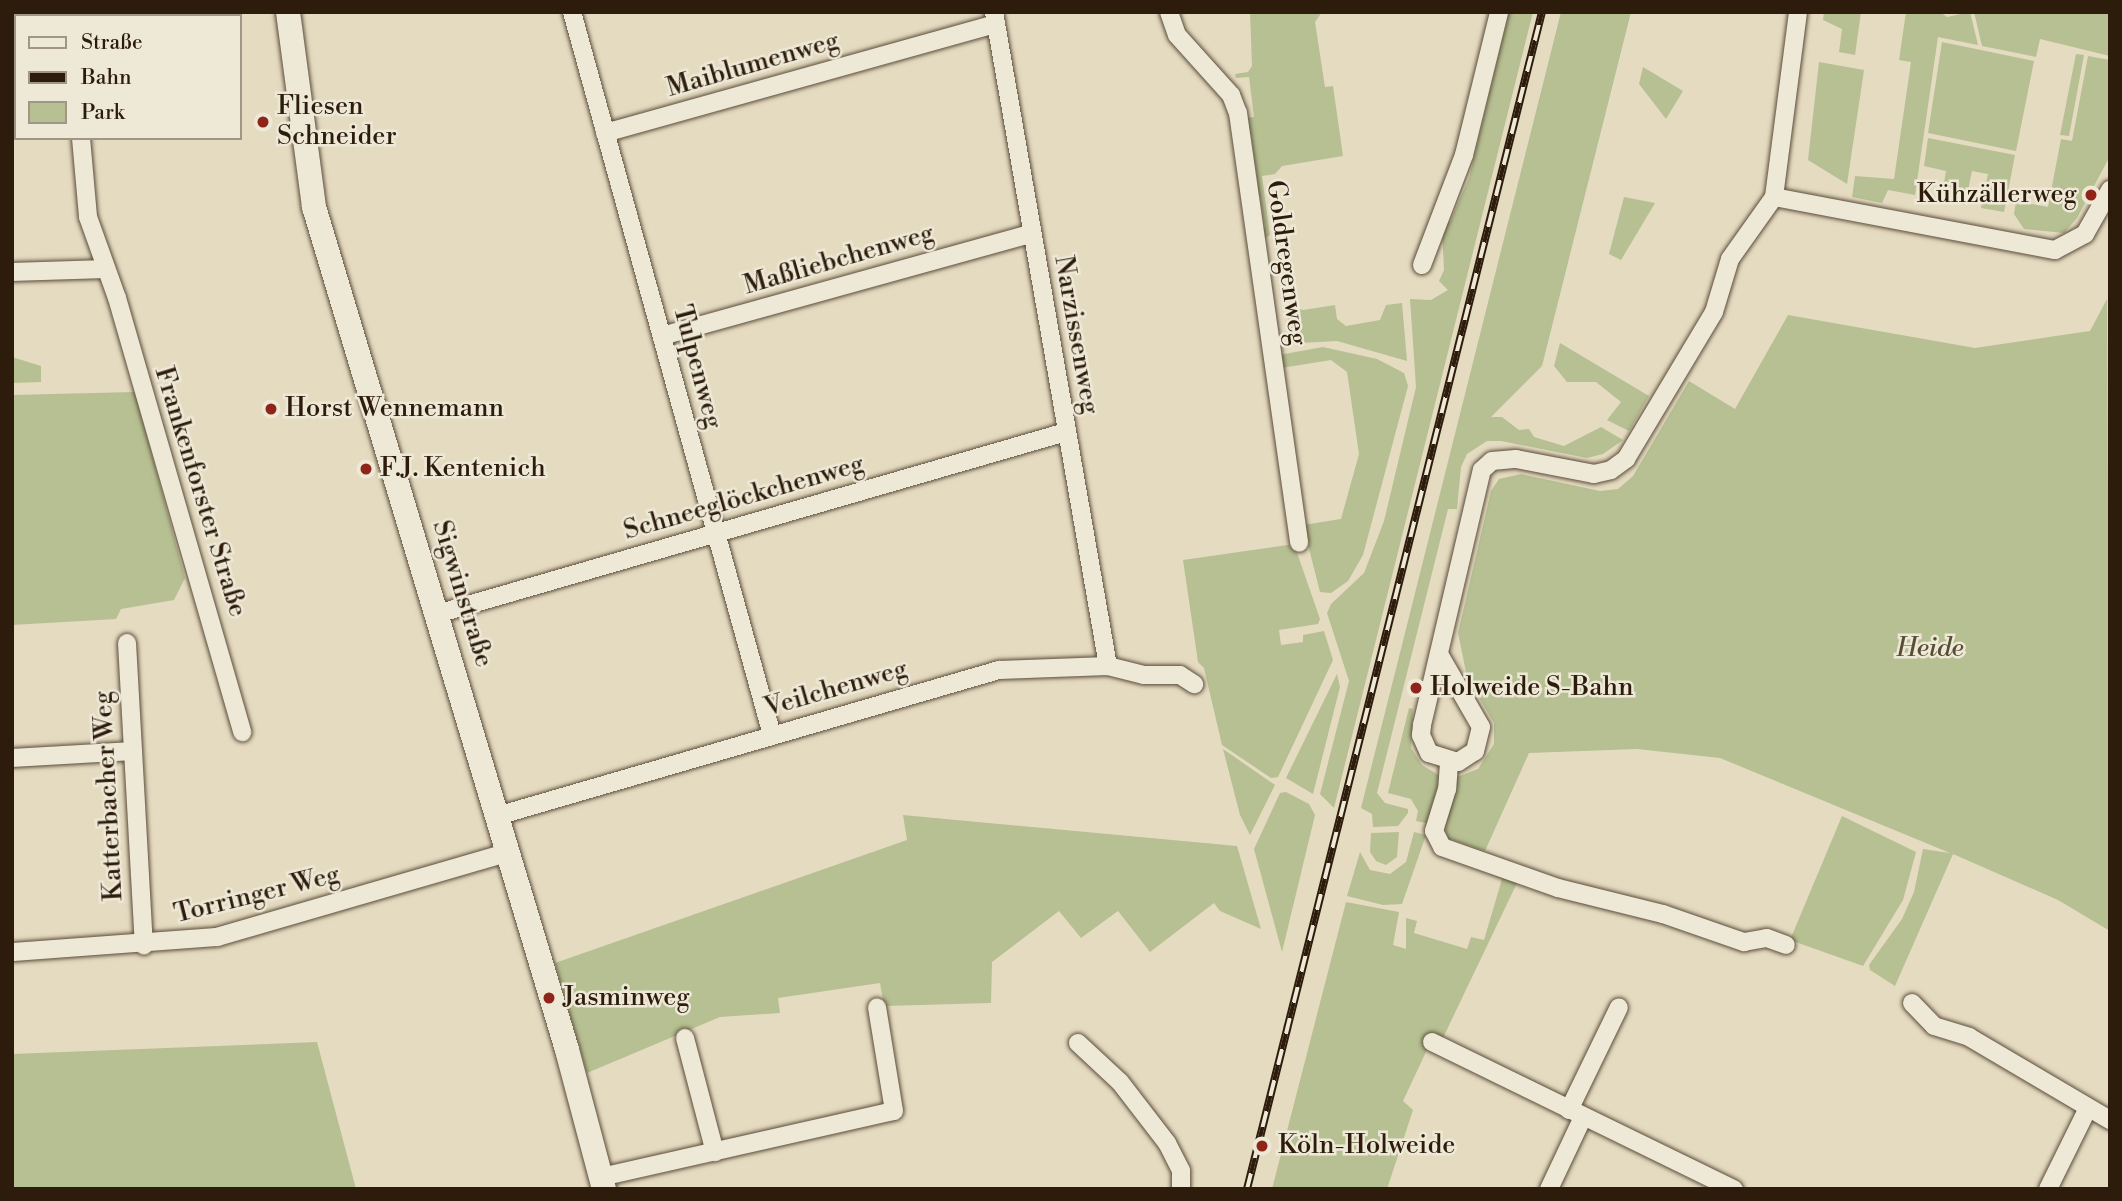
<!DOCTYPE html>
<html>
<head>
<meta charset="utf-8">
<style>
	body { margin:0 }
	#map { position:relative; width:2122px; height:1201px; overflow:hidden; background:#e5dbc1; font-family:"Libre Bodoni",serif }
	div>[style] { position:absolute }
	.green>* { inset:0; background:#b6c092 }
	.roads { filter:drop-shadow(0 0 2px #5b4c39) drop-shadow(0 0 2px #5b4c39) }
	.street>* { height:18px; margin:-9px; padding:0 9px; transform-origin:9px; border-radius:9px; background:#eee8d7 }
	.secondary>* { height:24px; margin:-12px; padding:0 12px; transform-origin:12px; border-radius:12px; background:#eee8d7 }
	.rail>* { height:8px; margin-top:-4px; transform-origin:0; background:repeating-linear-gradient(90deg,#eee8d7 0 16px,#2d1c0c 0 32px); box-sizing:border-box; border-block:2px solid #2d1c0c }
	.dots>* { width:19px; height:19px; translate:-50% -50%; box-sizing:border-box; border:4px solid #eee8d7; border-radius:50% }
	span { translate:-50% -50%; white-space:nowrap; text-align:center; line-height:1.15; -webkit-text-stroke:5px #eee8d7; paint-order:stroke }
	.street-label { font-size:26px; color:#2d1c0c }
	.poi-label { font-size:26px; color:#2d1c0c }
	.left { translate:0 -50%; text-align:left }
	.right { translate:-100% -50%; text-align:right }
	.park-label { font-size:26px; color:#564d34; font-style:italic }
	.frame { position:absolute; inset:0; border:14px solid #2d1c0c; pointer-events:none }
	.legend { position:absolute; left:14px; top:14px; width:228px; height:126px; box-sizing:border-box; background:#eee8d7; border:2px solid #a19686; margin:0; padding:9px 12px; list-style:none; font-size:21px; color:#2d1c0c }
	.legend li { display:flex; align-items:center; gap:14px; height:35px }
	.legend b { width:35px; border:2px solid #a19686 }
</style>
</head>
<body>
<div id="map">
	<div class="green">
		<div style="clip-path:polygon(1250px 12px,1322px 12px,1315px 22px,1325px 87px,1333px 86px,1343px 156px,1282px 166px,1275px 174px,1262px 176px,1270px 235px,1261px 241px,1260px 228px,1265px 227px,1260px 196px,1255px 196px,1253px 184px,1258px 183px,1251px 134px,1246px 134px,1243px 118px,1254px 117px,1249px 77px,1236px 78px,1235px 74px,1248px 72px,1252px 66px)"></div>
		<div style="clip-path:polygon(1509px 12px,1533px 12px,1334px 808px,1320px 794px,1349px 681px,1327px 613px,1331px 604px,1364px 573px,1384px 521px,1416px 387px,1410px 299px,1431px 300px,1448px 290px,1439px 281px,1444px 270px,1442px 229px,1444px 220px,1450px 222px,1469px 178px)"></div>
		<div style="clip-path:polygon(1561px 12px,1631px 12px,1542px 366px,1491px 417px,1502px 417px,1519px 430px,1529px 429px,1534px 437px,1564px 446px,1601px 427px,1623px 440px,1603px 454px,1587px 458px,1501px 441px,1487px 441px,1467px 454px,1461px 467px,1457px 509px,1448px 509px,1377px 793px,1385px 803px,1408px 809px,1408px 813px,1398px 826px,1373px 827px,1372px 814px,1361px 808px)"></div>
		<div style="clip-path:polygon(1824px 12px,1861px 12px,1855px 55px,1839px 52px,1842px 29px,1823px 20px)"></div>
		<div style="clip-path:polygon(1906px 12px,1940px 12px,1947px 17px,1970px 12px,1978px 45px,1938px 37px,1915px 195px,1888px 190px,1882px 203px,1852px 197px,1855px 176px,1894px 179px,1911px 62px,1899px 60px)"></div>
		<div style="clip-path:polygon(1974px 12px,2110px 12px,2110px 56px,2040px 39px,2036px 57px,1982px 46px)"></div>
		<div style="clip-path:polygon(1942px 42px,2034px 61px,2016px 151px,1928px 133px)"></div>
		<div style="clip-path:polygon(2076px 54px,2084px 55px,2069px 136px,2060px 135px)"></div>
		<div style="clip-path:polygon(2088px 56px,2110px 60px,2110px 156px,2077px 218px,2064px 233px,2024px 229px,2014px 214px,2016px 201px,2048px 207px,2061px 139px,2072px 141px)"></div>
		<div style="clip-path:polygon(1819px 62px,1864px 70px,1847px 184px,1808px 160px)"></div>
		<div style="clip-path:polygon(1643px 67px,1683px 91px,1666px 119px,1639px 84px)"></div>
		<div style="clip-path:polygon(1928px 138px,2015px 155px,2004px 212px,1981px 208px,1988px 174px,1972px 171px,1965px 205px,1941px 200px,1946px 171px,1924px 166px)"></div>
		<div style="clip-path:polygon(1624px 197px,1655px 203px,1621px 260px,1609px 254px)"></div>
		<div style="clip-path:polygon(2107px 299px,2110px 931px,2058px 900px,1953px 854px,1895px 986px,1870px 970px,1869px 965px,1902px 919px,1914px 892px,1923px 849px,1950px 853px,1720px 758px,1637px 749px,1529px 753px,1485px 851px,1448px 838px,1444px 823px,1457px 777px,1478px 769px,1494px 744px,1494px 723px,1467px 677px,1458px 633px,1491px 491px,1499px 479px,1521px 474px,1600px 491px,1618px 489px,1633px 476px,1689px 381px,1735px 409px,1788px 315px,1975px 348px,2090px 331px)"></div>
		<div style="clip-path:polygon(1402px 303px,1407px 361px,1337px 341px,1300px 343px,1290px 336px,1287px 305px,1303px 310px,1335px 305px,1337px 319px,1346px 326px,1380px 320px,1386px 305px)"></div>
		<div style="clip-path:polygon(1560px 343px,1649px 396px,1629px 431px,1607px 420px,1621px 402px,1596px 382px,1567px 382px,1554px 366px)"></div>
		<div style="clip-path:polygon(1323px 347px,1377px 359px,1404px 373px,1408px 386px,1363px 555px,1348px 581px,1331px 593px,1320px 592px,1303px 525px,1341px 519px,1359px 454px,1347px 372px,1331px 360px,1281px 368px,1279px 355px)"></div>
		<div style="clip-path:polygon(12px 357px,41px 366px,41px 382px,12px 383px)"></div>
		<div style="clip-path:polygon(135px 392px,185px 578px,174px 600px,121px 609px,116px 619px,12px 625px,12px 395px)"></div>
		<div style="clip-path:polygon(1294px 544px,1320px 619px,1318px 624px,1279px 630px,1281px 645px,1303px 642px,1303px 635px,1324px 631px,1333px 660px,1278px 777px,1271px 778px,1222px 745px,1204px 668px,1198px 662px,1183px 560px)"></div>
		<div style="clip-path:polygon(1337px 674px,1340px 687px,1313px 794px,1286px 778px)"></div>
		<div style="clip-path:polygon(1409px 708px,1413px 709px,1411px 748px,1422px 765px,1440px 776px,1430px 824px,1416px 821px,1418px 811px,1411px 799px,1388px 793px)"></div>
		<div style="clip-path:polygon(1223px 749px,1275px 785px,1250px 835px,1240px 815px)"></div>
		<div style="clip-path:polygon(1286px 792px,1309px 804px,1315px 815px,1282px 952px,1254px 849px,1280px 793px)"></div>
		<div style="clip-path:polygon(903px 815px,1237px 846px,1261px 929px,1220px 911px,1214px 903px,1150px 952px,1118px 911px,1081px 938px,1059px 911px,992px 962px,991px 1003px,884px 1006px,880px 983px,778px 998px,780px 1013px,720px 1017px,587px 1073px,555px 963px,907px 840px)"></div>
		<div style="clip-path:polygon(1842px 816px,1916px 852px,1903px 900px,1863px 966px,1790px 940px)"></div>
		<div style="clip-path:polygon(1399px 832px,1397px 857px,1386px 865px,1376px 861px,1370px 852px,1371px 833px)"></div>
		<div style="clip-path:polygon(1414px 832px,1426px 835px,1402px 904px,1383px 905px,1347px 896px,1360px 852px,1370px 870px,1390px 874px,1406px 862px)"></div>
		<div style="clip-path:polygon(1490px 874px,1517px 883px,1442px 1040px,1433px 1037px,1403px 1101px,1413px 1110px,1387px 1189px,1272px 1189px,1346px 902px,1399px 912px,1393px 945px,1406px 949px,1406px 918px,1417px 921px,1414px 933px,1467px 949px,1471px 937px,1484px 940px,1502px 879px)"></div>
		<div style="clip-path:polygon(317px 1042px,356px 1189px,12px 1189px,12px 1054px)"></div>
	</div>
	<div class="roads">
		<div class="street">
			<div style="left:572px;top:12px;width:750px;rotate:74.54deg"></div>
			<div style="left:994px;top:12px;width:664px;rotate:80.11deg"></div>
			<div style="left:1169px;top:12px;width:24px;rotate:71deg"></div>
			<div style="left:1177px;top:35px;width:81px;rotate:48deg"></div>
			<div style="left:1231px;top:95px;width:19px;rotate:69deg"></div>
			<div style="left:1238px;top:113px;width:434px;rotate:81.9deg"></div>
			<div style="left:605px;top:133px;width:406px;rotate:-15.6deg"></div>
			<div style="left:81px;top:138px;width:79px;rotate:84.9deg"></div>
			<div style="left:88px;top:217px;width:86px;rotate:70.3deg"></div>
			<div style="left:117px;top:298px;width:452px;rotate:73.9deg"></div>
			<div style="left:1774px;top:197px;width:187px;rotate:-82.6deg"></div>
			<div style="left:1422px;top:265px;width:118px;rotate:-69.1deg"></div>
			<div style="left:1464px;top:155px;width:147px;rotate:-76.2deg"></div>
			<div style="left:12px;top:272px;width:93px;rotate:-1.8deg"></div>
			<div style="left:662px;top:336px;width:383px;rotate:-15.5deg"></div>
			<div style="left:437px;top:614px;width:655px;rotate:-16.14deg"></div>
			<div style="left:127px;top:643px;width:303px;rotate:86.8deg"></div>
			<div style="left:1439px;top:654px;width:84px;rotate:60.1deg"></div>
			<div style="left:1481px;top:727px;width:25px;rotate:104deg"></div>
			<div style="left:1475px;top:751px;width:20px;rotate:147deg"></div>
			<div style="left:1458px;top:762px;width:30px;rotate:-163deg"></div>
			<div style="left:1429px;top:753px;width:20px;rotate:-114deg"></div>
			<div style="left:1421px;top:735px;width:10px;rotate:-84deg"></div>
			<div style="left:1422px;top:725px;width:262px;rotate:-76.8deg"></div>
			<div style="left:1482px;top:470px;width:13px;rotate:-42deg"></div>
			<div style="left:1492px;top:461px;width:24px;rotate:-5deg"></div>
			<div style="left:1516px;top:459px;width:79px;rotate:10.9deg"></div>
			<div style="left:1594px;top:474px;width:17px;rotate:-13deg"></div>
			<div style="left:1611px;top:470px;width:19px;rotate:-36deg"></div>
			<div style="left:1626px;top:459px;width:171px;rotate:-59.1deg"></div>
			<div style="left:1714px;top:312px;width:55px;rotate:-73.2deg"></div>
			<div style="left:1730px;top:259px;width:76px;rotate:-54.6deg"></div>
			<div style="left:1774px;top:197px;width:286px;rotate:10.7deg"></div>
			<div style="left:2055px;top:250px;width:34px;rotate:-28deg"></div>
			<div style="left:2085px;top:234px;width:51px;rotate:-60.4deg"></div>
			<div style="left:12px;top:758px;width:121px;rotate:-3.3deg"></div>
			<div style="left:1449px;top:763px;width:26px;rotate:94deg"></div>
			<div style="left:1447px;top:789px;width:44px;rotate:107.2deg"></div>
			<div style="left:1434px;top:831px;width:18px;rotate:63deg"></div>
			<div style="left:1442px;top:847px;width:123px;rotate:19.5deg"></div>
			<div style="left:1558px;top:888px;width:108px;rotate:13.9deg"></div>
			<div style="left:1663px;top:914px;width:86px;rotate:19.1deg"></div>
			<div style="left:1744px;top:942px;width:23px;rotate:-10deg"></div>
			<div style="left:1767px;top:938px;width:20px;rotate:20deg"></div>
			<div style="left:497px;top:816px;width:523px;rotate:-16.22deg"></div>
			<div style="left:999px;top:670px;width:109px;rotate:-2.1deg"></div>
			<div style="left:1108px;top:666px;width:37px;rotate:14deg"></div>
			<div style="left:1144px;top:675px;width:36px"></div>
			<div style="left:1180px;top:675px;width:17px;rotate:33deg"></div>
			<div style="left:12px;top:952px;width:206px;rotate:-4.2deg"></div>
			<div style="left:217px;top:937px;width:302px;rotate:-16.2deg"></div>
			<div style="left:1912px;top:1003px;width:32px;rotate:46deg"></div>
			<div style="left:1934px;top:1026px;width:37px;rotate:17deg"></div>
			<div style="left:1969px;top:1037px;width:164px;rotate:30.5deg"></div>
			<div style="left:685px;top:1038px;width:118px;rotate:75.3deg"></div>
			<div style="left:1432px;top:1042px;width:336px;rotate:26deg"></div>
			<div style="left:1078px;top:1043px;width:57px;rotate:42.9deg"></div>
			<div style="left:1120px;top:1082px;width:77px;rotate:52.4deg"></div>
			<div style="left:1167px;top:1143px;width:31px;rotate:63deg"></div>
			<div style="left:1181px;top:1171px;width:18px;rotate:90deg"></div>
			<div style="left:1569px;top:1110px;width:114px;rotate:-64.1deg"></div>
			<div style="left:601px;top:1177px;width:300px;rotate:-12.7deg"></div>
			<div style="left:894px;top:1111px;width:105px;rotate:-99.3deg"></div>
			<div style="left:1549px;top:1189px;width:80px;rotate:-64.7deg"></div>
			<div style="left:2048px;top:1189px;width:90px;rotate:-63.7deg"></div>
		</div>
		<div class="secondary">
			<div style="left:288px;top:12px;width:197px;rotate:82.4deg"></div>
			<div style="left:314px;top:207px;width:880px;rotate:73.29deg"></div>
			<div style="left:567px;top:1050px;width:144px;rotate:75.1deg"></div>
		</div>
	</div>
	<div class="rail">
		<div style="left:1247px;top:1189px;width:1213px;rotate:-75.93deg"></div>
	</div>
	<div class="dots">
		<div style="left:263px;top:122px;background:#8f2418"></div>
		<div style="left:2091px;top:195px;background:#8f2418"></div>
		<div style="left:271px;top:409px;background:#8f2418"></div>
		<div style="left:366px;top:469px;background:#8f2418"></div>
		<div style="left:1416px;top:688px;background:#8f2418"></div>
		<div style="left:549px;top:998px;background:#8f2418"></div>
		<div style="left:1262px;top:1146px;background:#8f2418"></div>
	</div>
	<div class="street-label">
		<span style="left:753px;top:65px;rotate:-16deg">Maiblumenweg</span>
		<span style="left:839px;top:260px;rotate:-16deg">Maßliebchenweg</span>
		<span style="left:1286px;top:263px;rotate:82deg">Goldregenweg</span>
		<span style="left:1076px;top:335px;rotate:80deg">Narzissenweg</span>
		<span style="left:697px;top:367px;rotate:75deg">Tulpenweg</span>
		<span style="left:200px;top:492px;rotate:73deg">Frankenforster Straße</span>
		<span style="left:744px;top:498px;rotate:-16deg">Schneeglöckchenweg</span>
		<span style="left:462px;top:594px;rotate:73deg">Sigwinstraße</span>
		<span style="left:836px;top:689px;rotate:-16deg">Veilchenweg</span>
		<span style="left:109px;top:796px;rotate:-93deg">Katterbacher Weg</span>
		<span style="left:257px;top:895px;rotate:-14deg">Torringer Weg</span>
	</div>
	<div class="poi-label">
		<span class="left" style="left:277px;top:122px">Fliesen<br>Schneider</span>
		<span class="right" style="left:2077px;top:195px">Kühzällerweg</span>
		<span class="left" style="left:285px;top:409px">Horst Wennemann</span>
		<span class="left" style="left:380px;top:469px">F.J. Kentenich</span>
		<span class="left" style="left:1430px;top:688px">Holweide S-Bahn</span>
		<span class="left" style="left:563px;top:998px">Jasminweg</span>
		<span class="left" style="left:1278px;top:1146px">Köln-Holweide</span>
	</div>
	<div class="park-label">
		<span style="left:1930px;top:649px">Heide</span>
	</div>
	<div class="frame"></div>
	<ul class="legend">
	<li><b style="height:9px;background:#eee8d7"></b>Straße</li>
	<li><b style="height:9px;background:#2d1c0c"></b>Bahn</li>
	<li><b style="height:19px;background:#b6c092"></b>Park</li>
	</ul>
</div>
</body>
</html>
